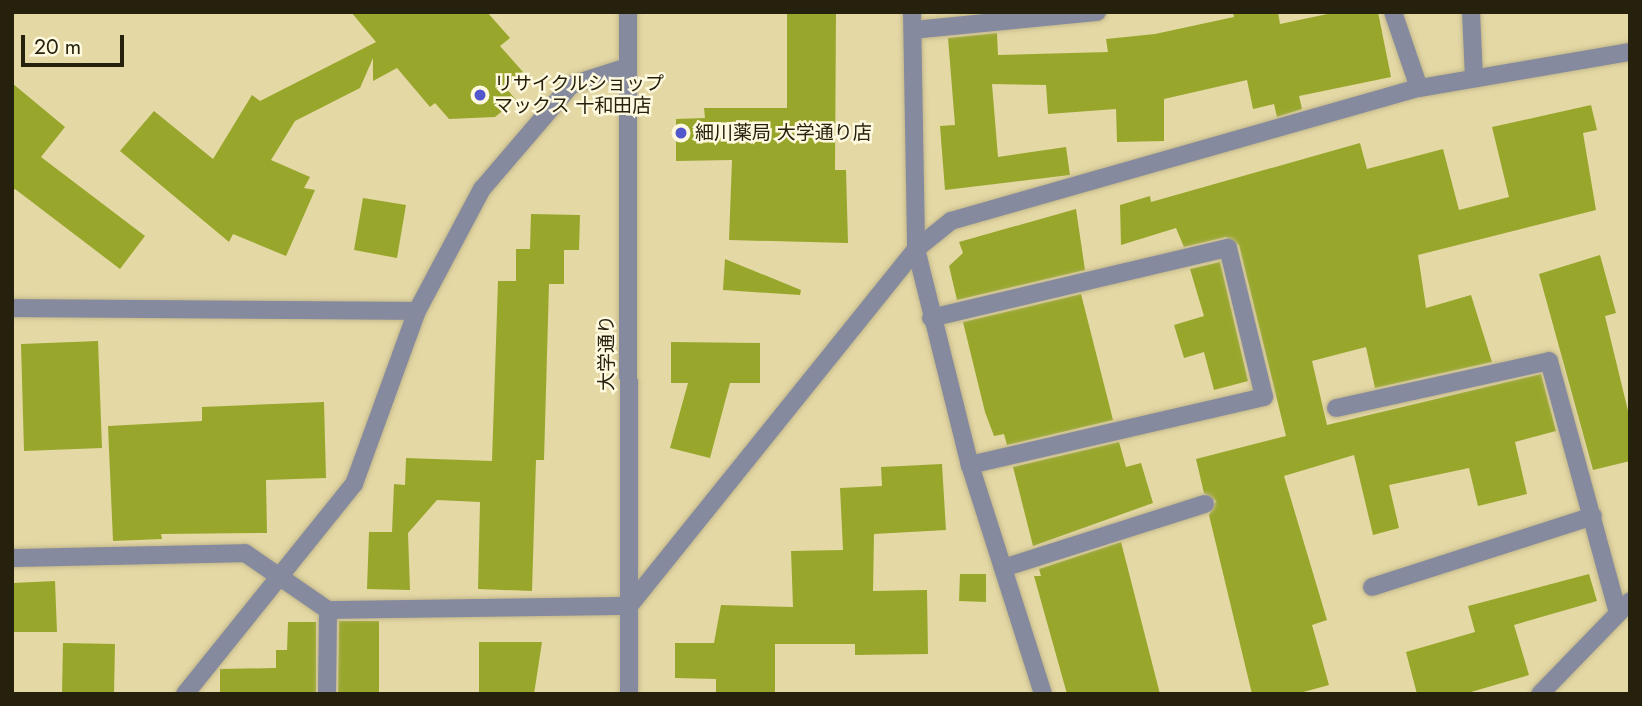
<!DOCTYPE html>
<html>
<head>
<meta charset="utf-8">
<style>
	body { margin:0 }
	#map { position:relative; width:1642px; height:706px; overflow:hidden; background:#e4d8a5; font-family:Jost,"Noto Sans JP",sans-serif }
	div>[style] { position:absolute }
	.building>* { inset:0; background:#98a72c }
	.roads { filter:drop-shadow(0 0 2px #c2b78a) drop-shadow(0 0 2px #c2b78a) }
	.minor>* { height:18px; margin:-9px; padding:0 9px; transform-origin:9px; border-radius:9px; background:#868a9e }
	.dots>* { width:19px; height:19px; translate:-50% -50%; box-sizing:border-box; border:4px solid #fef9df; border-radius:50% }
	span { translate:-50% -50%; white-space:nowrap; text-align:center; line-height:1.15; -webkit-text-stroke:5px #fef9df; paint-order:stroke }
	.poi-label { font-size:19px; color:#26210d }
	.left { translate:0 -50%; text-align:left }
	.street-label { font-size:19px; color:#26210d }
	.frame { position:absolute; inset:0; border:14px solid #26210d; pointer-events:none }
	.scale { position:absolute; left:21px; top:35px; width:103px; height:32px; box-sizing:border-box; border:4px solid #26210d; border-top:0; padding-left:9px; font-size:21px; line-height:24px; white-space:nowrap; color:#26210d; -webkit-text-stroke:5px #fef9df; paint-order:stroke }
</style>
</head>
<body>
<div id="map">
	<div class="building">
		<div style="clip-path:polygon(351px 12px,487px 12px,510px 38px,500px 46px,523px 72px,505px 87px,516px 100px,495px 117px,449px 119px,435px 103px,430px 107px,397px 68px,373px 81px,373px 58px,360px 88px,295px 121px,271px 160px,310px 177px,304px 188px,315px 190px,286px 256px,233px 234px,229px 242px,120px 151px,154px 111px,213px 159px,252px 95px,260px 101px,376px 42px)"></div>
		<div style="clip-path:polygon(787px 12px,836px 12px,835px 170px,846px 170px,848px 243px,729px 240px,732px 160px,676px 161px,676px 119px,705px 118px,704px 108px,787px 108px)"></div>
		<div style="clip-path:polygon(1233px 12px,1278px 12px,1280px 24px,1337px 12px,1378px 12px,1391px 77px,1299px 96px,1302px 109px,1277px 117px,1274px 104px,1253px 109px,1247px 80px,1164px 99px,1164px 141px,1117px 142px,1116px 109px,1048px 114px,1046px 85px,992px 84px,998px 157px,1066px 147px,1070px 175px,945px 190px,940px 126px,955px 125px,948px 38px,997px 33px,998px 55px,1108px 52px,1106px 39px,1155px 34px,1234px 17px)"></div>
		<div style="clip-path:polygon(12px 83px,65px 127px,41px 157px,145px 236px,120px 269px,15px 189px,12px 192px)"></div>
		<div style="clip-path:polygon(1591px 105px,1597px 130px,1583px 133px,1596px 210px,1418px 255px,1426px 308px,1471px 295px,1492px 362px,1375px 388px,1366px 347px,1312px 361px,1327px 425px,1541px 374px,1556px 431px,1515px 442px,1527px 494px,1478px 506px,1469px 468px,1389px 485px,1399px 528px,1373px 535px,1354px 455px,1284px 476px,1327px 620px,1312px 625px,1329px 685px,1296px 694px,1252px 694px,1209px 515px,1216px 501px,1204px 493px,1196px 459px,1286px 436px,1239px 245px,1226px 237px,1184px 247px,1176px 228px,1121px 245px,1120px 205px,1150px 196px,1151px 202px,1360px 143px,1367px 169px,1443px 149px,1459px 210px,1509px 197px,1492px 127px)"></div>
		<div style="clip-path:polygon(363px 198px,406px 205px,397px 258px,354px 250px)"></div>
		<div style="clip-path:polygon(1076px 209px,1085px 270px,957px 300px,949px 266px,963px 253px,959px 242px)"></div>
		<div style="clip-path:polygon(531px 214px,580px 215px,579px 250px,564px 250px,564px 284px,549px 284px,544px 460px,536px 460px,532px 591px,478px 589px,480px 502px,437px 500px,408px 533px,410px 590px,367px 589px,369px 532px,392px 532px,394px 484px,405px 485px,406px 458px,492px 461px,498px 281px,516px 281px,516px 249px,530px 249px)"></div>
		<div style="clip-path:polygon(1600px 255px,1616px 313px,1605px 316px,1630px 419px,1630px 461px,1593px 470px,1539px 274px)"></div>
		<div style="clip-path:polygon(725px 259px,801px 290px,800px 295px,723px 290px)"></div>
		<div style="clip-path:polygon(1220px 262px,1248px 381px,1214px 390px,1204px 352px,1184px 358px,1174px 325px,1204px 316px,1190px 269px)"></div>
		<div style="clip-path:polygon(1081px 294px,1113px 420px,1007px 445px,1004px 434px,994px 436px,985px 412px,963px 322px)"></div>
		<div style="clip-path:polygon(98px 341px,102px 448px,24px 451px,21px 344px)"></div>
		<div style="clip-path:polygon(671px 342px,760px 343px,760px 383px,730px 383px,710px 458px,670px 448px,688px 383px,671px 383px)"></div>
		<div style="clip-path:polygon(324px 402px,326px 478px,266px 480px,267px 533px,161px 534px,162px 539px,113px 541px,108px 426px,202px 421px,202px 407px)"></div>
		<div style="clip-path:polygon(1119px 442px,1126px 467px,1141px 463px,1153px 503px,1033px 546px,1013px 467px)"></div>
		<div style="clip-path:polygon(942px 464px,946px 530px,874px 534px,873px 591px,927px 590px,928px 654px,855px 655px,855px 644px,775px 644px,775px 694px,716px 694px,716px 679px,675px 678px,675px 643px,714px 643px,721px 605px,793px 607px,791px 551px,843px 550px,840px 488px,882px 486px,881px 467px)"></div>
		<div style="clip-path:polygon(1121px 542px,1160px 694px,1067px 694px,1034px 576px,1041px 576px,1039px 569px)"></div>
		<div style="clip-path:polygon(960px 574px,986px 574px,986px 602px,959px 601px)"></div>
		<div style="clip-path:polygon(1589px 574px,1597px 601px,1514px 625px,1529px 675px,1464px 694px,1417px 694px,1406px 652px,1475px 632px,1468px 606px)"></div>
		<div style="clip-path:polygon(55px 581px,57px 632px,13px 632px,12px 583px)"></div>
		<div style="clip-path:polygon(339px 621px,379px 621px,379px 694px,338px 694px)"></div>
		<div style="clip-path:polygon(288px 622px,316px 622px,316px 694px,220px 694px,220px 669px,276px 668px,276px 650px,287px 650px)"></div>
		<div style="clip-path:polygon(479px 642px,542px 642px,534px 694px,479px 694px)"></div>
		<div style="clip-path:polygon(63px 643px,115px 644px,114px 694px,62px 694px)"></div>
	</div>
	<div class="roads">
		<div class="minor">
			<div style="left:628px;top:12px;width:682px;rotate:89.92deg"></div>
			<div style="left:912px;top:12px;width:237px;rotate:89deg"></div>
			<div style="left:916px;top:249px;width:223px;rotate:76deg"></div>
			<div style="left:970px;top:465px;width:240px;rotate:72.3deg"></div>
			<div style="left:1393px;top:12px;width:80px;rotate:71.1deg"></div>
			<div style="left:1471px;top:12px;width:65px;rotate:87.4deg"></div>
			<div style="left:913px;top:30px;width:185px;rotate:-5.6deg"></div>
			<div style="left:12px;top:308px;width:405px;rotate:0.4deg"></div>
			<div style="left:931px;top:318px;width:305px;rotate:-13.3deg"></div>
			<div style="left:1228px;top:248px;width:153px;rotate:76.4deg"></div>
			<div style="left:1264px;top:397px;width:302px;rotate:167deg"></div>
			<div style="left:1336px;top:408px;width:218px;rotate:-12.4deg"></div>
			<div style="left:1549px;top:361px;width:261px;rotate:74.7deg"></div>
			<div style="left:12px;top:558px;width:233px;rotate:-1.2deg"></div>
			<div style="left:245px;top:553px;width:101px;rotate:34.5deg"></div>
			<div style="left:328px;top:610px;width:301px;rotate:-0.8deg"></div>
			<div style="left:629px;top:606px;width:458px;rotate:-51.2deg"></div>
			<div style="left:916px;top:249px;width:45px;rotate:-38.7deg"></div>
			<div style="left:951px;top:221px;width:487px;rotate:-15.9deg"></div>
			<div style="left:1419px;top:88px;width:214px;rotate:-9.7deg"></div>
			<div style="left:1003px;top:568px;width:212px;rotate:-17.6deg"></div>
			<div style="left:1372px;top:587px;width:232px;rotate:-17.8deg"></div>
			<div style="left:185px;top:694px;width:270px;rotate:-51.2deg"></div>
			<div style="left:354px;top:484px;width:184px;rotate:-70deg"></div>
			<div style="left:417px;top:311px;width:138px;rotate:-62deg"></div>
			<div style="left:482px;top:189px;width:137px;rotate:-49.4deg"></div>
			<div style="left:571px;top:85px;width:59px;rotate:-17.8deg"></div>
			<div style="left:327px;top:694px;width:84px;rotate:-89.3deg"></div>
			<div style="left:1540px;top:694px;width:129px;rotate:-45.9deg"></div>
		</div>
	</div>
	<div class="dots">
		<div style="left:480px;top:95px;background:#5357ce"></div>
		<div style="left:681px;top:133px;background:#5357ce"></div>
	</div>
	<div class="poi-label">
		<span class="left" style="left:494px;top:95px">リサイクルショップ<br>マックス 十和田店</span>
		<span class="left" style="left:695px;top:133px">細川薬局 大学通り店</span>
	</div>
	<div class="street-label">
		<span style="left:607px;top:353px;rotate:-90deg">大学通り</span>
	</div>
	<div class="frame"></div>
	<div class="scale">20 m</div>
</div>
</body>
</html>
